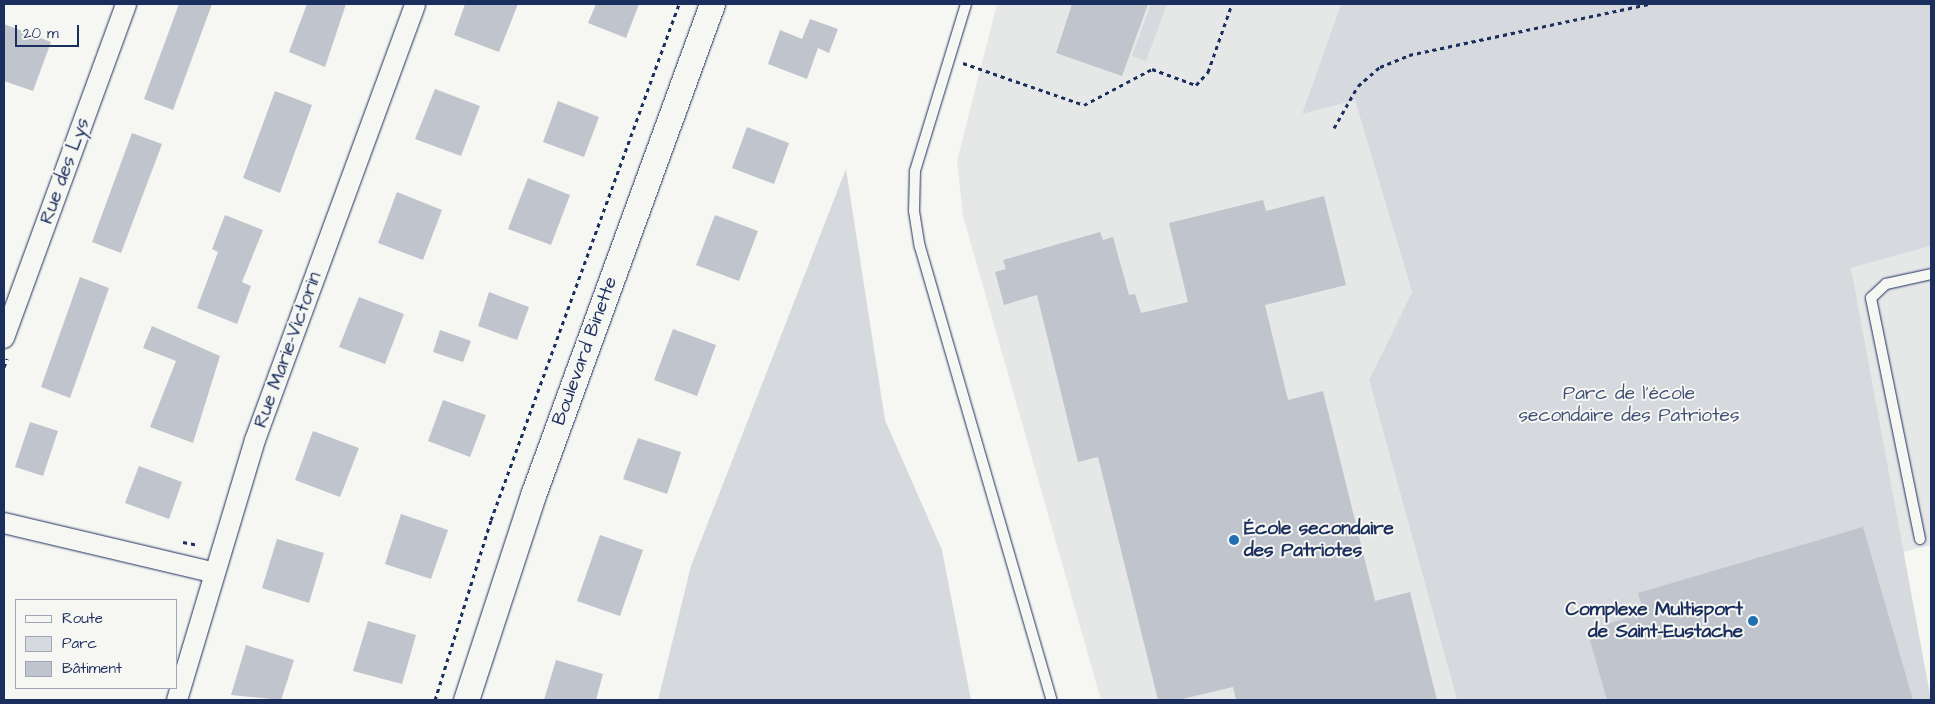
<!DOCTYPE html>
<html>
<head>
<meta charset="utf-8">
<style>
	body { margin:0 }
	#map { position:relative; width:1935px; height:704px; overflow:hidden; background:#f6f6f2; font-family:"Architects Daughter",sans-serif }
	div>[style] { position:absolute }
	.built>* { inset:0; background:#e6e7e7 }
	.green>* { inset:0; background:#d6d9dd }
	.building>* { inset:0; background:#c0c4cd }
	.path>* { height:3px; margin-top:-1.5px; transform-origin:0; background:repeating-linear-gradient(90deg,#1b2f5e 0 4px,transparent 0 8px) }
	.roads { filter:drop-shadow(0 0 1px #1b2f5e) drop-shadow(0 0 1px #1b2f5e) }
	.service>* { height:10px; margin:-5px; padding:0 5px; transform-origin:5px; border-radius:5px; background:#f6f6f2 }
	.minor>* { height:20px; margin:-10px; padding:0 10px; transform-origin:10px; border-radius:10px; background:#f6f6f2 }
	.tertiary>* { height:25px; margin:-12.5px; padding:0 12.5px; transform-origin:12.5px; border-radius:12.5px; background:#f6f6f2 }
	.dots>* { width:14px; height:14px; translate:-50% -50%; box-sizing:border-box; border:2px solid #f6f6f2; border-radius:50% }
	span { translate:-50% -50%; white-space:nowrap; text-align:center; line-height:1.15; -webkit-text-stroke:4px #f6f6f2; paint-order:stroke }
	.street-label { font-size:19px; color:#1b2f5e }
	.park-label { font-size:19px; color:#405177 }
	.poi-label { font-size:19px; color:#1b2f5e; font-weight:700 }
	.left { translate:0 -50%; text-align:left }
	.right { translate:-100% -50%; text-align:right }
	.frame { position:absolute; inset:0; border:5px solid #1b2f5e; pointer-events:none }
	.legend { position:absolute; left:15px; top:599px; width:162px; height:90px; box-sizing:border-box; background:#f6f6f2; border:1px solid #9ea6b7; margin:0; padding:6px 9px; list-style:none; font-size:15px; color:#1b2f5e }
	.legend li { display:flex; align-items:center; gap:10px; height:25px }
	.legend b { width:25px; border:1px solid #9ea6b7 }
	.scale { position:absolute; left:15px; top:25px; width:64px; height:22px; box-sizing:border-box; border:2px solid #1b2f5e; border-top:0; padding-left:6px; font-size:15px; line-height:18px; white-space:nowrap; color:#1b2f5e; -webkit-text-stroke:4px #f6f6f2; paint-order:stroke }
</style>
</head>
<body>
<div id="map">
	<div class="built">
		<div style="clip-path:polygon(997px 4px,1341px 4px,1302px 114px,1355px 99px,1412px 292px,1369px 380px,1457px 700px,1101px 700px,963px 216px,957px 161px)"></div>
		<div style="clip-path:polygon(1931px 246px,1931px 545px,1903px 552px,1851px 268px)"></div>
	</div>
	<div class="green">
		<div style="clip-path:polygon(1151px 4px,1167px 4px,1146px 61px,1132px 56px)"></div>
		<div style="clip-path:polygon(1341px 4px,1931px 4px,1931px 246px,1851px 268px,1931px 700px,1457px 700px,1369px 380px,1412px 292px,1355px 100px,1302px 114px)"></div>
		<div style="clip-path:polygon(846px 169px,885px 420px,942px 550px,971px 700px,658px 700px,691px 566px)"></div>
	</div>
	<div class="building">
		<div style="clip-path:polygon(179px 4px,212px 4px,173px 110px,144px 99px)"></div>
		<div style="clip-path:polygon(307px 4px,346px 4px,325px 67px,289px 52px)"></div>
		<div style="clip-path:polygon(465px 4px,518px 4px,499px 52px,454px 35px)"></div>
		<div style="clip-path:polygon(596px 4px,639px 4px,626px 38px,588px 23px)"></div>
		<div style="clip-path:polygon(1072px 4px,1148px 4px,1122px 76px,1056px 53px)"></div>
		<div style="clip-path:polygon(810px 19px,838px 29px,829px 53px,818px 48px,807px 79px,768px 64px,780px 30px,802px 39px)"></div>
		<div style="clip-path:polygon(4px 24px,51px 42px,33px 91px,4px 81px)"></div>
		<div style="clip-path:polygon(435px 89px,480px 106px,461px 156px,415px 139px)"></div>
		<div style="clip-path:polygon(275px 91px,312px 105px,280px 193px,243px 178px)"></div>
		<div style="clip-path:polygon(558px 101px,599px 117px,584px 157px,543px 142px)"></div>
		<div style="clip-path:polygon(747px 127px,789px 143px,774px 184px,732px 168px)"></div>
		<div style="clip-path:polygon(132px 133px,162px 144px,121px 253px,92px 242px)"></div>
		<div style="clip-path:polygon(528px 178px,570px 195px,551px 245px,508px 229px)"></div>
		<div style="clip-path:polygon(397px 192px,442px 210px,423px 260px,378px 243px)"></div>
		<div style="clip-path:polygon(1324px 196px,1346px 285px,1265px 305px,1288px 400px,1323px 391px,1375px 601px,1410px 592px,1437px 700px,1236px 700px,1233px 687px,1178px 700px,1158px 700px,1098px 457px,1078px 462px,1037px 295px,1004px 305px,995px 272px,1006px 269px,1003px 260px,1100px 232px,1103px 240px,1113px 237px,1129px 295px,1135px 294px,1141px 313px,1188px 302px,1169px 223px,1263px 200px,1266px 211px)"></div>
		<div style="clip-path:polygon(225px 215px,263px 230px,242px 282px,251px 286px,237px 324px,197px 308px,218px 252px,212px 249px)"></div>
		<div style="clip-path:polygon(715px 215px,758px 231px,739px 281px,696px 265px)"></div>
		<div style="clip-path:polygon(80px 277px,109px 288px,70px 398px,41px 387px)"></div>
		<div style="clip-path:polygon(489px 292px,529px 307px,517px 340px,478px 326px)"></div>
		<div style="clip-path:polygon(359px 297px,404px 314px,385px 364px,339px 347px)"></div>
		<div style="clip-path:polygon(152px 326px,220px 356px,193px 443px,150px 427px,176px 361px,143px 348px)"></div>
		<div style="clip-path:polygon(673px 329px,716px 345px,697px 396px,654px 380px)"></div>
		<div style="clip-path:polygon(440px 330px,471px 341px,463px 362px,433px 352px)"></div>
		<div style="clip-path:polygon(443px 400px,486px 415px,470px 457px,428px 441px)"></div>
		<div style="clip-path:polygon(30px 422px,58px 431px,43px 476px,15px 467px)"></div>
		<div style="clip-path:polygon(313px 431px,359px 448px,340px 497px,295px 480px)"></div>
		<div style="clip-path:polygon(638px 438px,681px 452px,667px 494px,623px 479px)"></div>
		<div style="clip-path:polygon(139px 466px,182px 482px,169px 519px,125px 503px)"></div>
		<div style="clip-path:polygon(401px 514px,448px 530px,431px 579px,385px 564px)"></div>
		<div style="clip-path:polygon(1863px 527px,1913px 700px,1607px 700px,1587px 630px,1644px 613px,1638px 593px)"></div>
		<div style="clip-path:polygon(600px 535px,643px 550px,620px 616px,577px 601px)"></div>
		<div style="clip-path:polygon(277px 539px,324px 553px,309px 603px,262px 588px)"></div>
		<div style="clip-path:polygon(368px 621px,416px 635px,402px 684px,353px 671px)"></div>
		<div style="clip-path:polygon(246px 645px,294px 660px,281px 700px,231px 695px)"></div>
		<div style="clip-path:polygon(556px 660px,603px 674px,596px 700px,544px 700px)"></div>
	</div>
	<div class="path">
		<div style="left:963px;top:63px;width:128px;rotate:19.1deg"></div>
		<div style="left:1084px;top:105px;width:77px;rotate:-27.9deg"></div>
		<div style="left:1152px;top:69px;width:47px;rotate:20deg"></div>
		<div style="left:1196px;top:85px;width:18px;rotate:-47deg"></div>
		<div style="left:1208px;top:72px;width:72px;rotate:-70.6deg"></div>
		<div style="left:1334px;top:128px;width:48px;rotate:-60.3deg"></div>
		<div style="left:1358px;top:86px;width:29px;rotate:-41deg"></div>
		<div style="left:1380px;top:67px;width:31px;rotate:-22deg"></div>
		<div style="left:1409px;top:55px;width:245px;rotate:-12deg"></div>
		<div style="left:4px;top:367px;width:9px;rotate:-69deg"></div>
		<div style="left:183px;top:542px;width:16px;rotate:11deg"></div>
		<div style="left:435px;top:700px;width:189px;rotate:-72.7deg"></div>
		<div style="left:491px;top:520px;width:549px;rotate:-69.98deg"></div>
	</div>
	<div class="roads">
		<div class="service">
			<div style="left:966px;top:4px;width:175px;rotate:107deg"></div>
			<div style="left:915px;top:171px;width:40px;rotate:91.4deg"></div>
			<div style="left:914px;top:211px;width:36px;rotate:81deg"></div>
			<div style="left:920px;top:247px;width:472px;rotate:73.8deg"></div>
			<div style="left:1920px;top:539px;width:246px;rotate:-101.5deg"></div>
			<div style="left:1871px;top:298px;width:21px;rotate:-43deg"></div>
			<div style="left:1886px;top:284px;width:46px;rotate:-12.5deg"></div>
		</div>
		<div class="minor">
			<div style="left:4px;top:338px;width:356px;rotate:-69.9deg"></div>
			<div style="left:4px;top:523px;width:214px;rotate:13.3deg"></div>
			<div style="left:177px;top:700px;width:271px;rotate:-73.3deg"></div>
			<div style="left:255px;top:440px;width:464px;rotate:-69.8deg"></div>
		</div>
		<div class="tertiary">
			<div style="left:466px;top:700px;width:216px;rotate:-71.9deg"></div>
			<div style="left:533px;top:495px;width:523px;rotate:-69.97deg"></div>
		</div>
	</div>
	<div class="dots">
		<div style="left:1234px;top:540px;background:#1f6fb2"></div>
		<div style="left:1753px;top:621px;background:#1f6fb2"></div>
	</div>
	<div class="street-label">
		<span style="left:65px;top:171px;rotate:-70deg">Rue des Lys</span>
		<span style="left:288px;top:350px;rotate:-70deg">Rue Marie-Victorin</span>
		<span style="left:585px;top:351px;rotate:-70deg">Boulevard Binette</span>
	</div>
	<div class="park-label">
		<span style="left:1629px;top:405px">Parc de l'école<br>secondaire des Patriotes</span>
	</div>
	<div class="poi-label">
		<span class="left" style="left:1244px;top:540px">École secondaire<br>des Patriotes</span>
		<span class="right" style="left:1743px;top:621px">Complexe Multisport<br>de Saint-Eustache</span>
	</div>
	<div class="frame"></div>
	<ul class="legend">
	<li><b style="height:6px;background:#f6f6f2"></b>Route</li>
	<li><b style="height:14px;background:#d6d9dd"></b>Parc</li>
	<li><b style="height:14px;background:#c0c4cd"></b>Bâtiment</li>
	</ul>
	<div class="scale">20 m</div>
</div>
</body>
</html>
